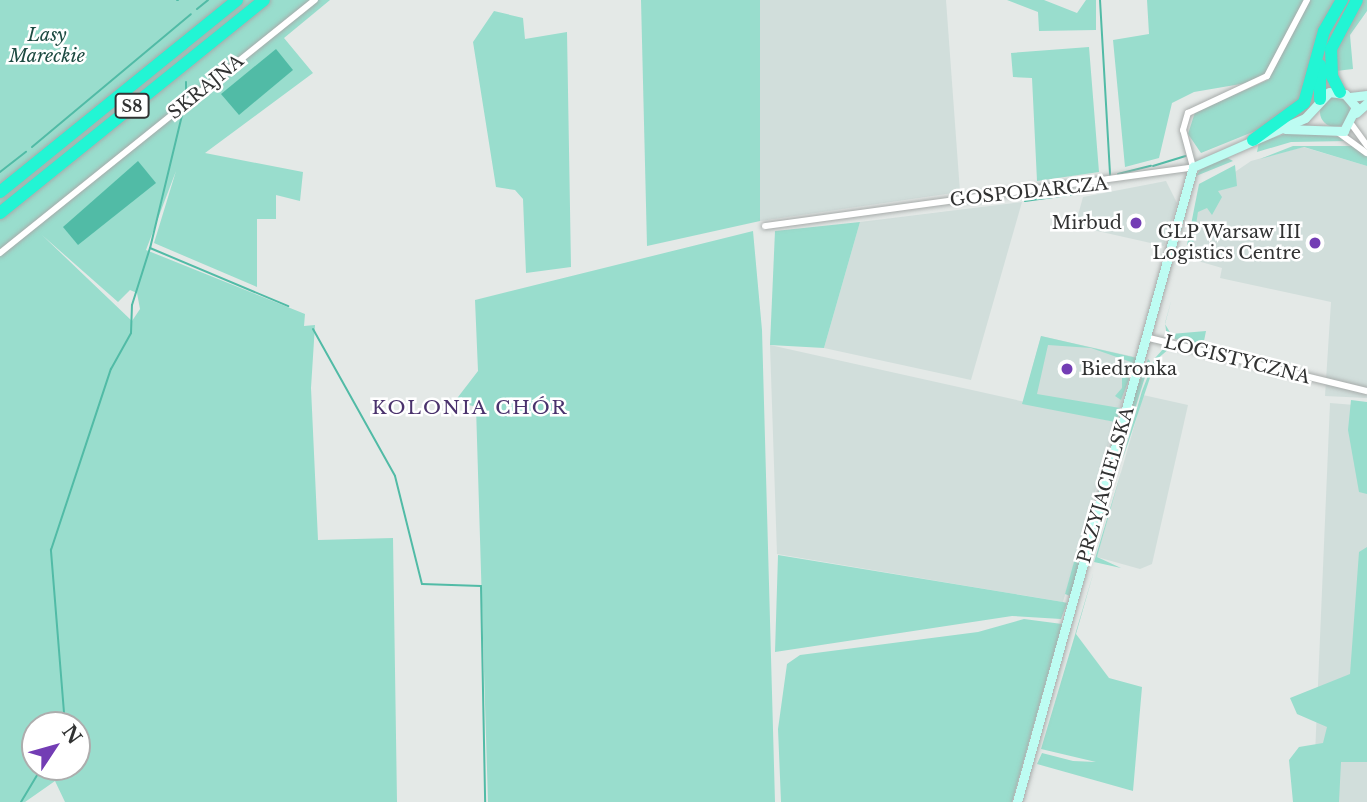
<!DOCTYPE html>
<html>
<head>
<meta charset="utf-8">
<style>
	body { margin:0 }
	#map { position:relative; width:1367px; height:802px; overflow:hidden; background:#e4e9e7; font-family:"Libre Baskerville",serif }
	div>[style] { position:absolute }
	.built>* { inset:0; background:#d1dedb }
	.green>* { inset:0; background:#99ddcd }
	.round { border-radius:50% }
	.water>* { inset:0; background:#51bba6 }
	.stream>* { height:2px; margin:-1px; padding:0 1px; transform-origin:1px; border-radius:1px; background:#51bba6 }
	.roads { filter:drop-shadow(0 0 2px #a7abaa) drop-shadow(0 0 2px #a7abaa) }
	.street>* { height:6px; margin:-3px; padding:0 3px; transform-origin:3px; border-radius:3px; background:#fff }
	.secondary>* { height:9px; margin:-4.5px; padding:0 4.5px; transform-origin:4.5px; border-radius:4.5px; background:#bdfcf2 }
	.highway>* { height:12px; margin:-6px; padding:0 6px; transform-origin:6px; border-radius:6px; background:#22f5d4 }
	.dots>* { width:19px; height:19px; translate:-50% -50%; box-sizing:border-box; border:4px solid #fff; border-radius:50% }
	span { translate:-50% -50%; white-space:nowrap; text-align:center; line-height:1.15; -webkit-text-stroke:5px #fff; paint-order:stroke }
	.shield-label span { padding:2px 5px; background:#fff; border:2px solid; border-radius:5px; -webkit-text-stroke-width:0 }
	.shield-label { font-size:16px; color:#313232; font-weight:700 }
	.park-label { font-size:18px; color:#1c4a41; font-style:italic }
	.street-label { font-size:18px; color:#313232 }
	.poi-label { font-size:18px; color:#313232 }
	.right { translate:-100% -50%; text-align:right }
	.left { translate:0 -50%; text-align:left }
	.neighbourhood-label { font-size:19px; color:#4a326d; letter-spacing:2px }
	.north { position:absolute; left:21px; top:711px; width:70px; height:70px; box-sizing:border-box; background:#fff; border:2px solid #adadad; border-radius:50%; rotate:54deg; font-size:19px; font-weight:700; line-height:28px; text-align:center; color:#313232 }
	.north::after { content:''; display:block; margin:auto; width:24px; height:32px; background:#733db4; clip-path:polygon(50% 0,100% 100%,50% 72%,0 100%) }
</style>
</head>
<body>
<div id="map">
	<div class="built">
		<div style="clip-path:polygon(760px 0,946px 0,960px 192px,760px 221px)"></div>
		<div style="clip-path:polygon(1303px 147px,1367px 166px,1367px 398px,1325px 396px,1331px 302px,1220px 278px,1222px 268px,1184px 257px,1204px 193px,1251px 161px)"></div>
		<div style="clip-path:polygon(1166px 181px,1177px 203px,1164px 246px,1075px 226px,1083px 197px)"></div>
		<div style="clip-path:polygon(1022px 202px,971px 380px,824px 348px,860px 222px)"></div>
		<div style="clip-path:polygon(1041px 336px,1135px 357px,1119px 413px,1026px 392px)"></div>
		<div style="clip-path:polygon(770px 345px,1115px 422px,1063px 602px,777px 554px)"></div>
		<div style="clip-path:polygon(1143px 395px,1188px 405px,1152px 564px,1140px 569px,1097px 557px)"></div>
		<div style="clip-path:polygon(1330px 403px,1367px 406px,1367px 802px,1313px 802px)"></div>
	</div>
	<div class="green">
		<div style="clip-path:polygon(evenodd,0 0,330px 0,284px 38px,313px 73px,205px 153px,303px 172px,300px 201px,276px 195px,276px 219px,257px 219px,257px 287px,154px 243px,176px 171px,146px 250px,305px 314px,304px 326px,315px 325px,311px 388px,318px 540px,393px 538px,397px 802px,65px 802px,55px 781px,25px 802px,0 802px,0 0,42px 235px,118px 302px,130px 290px,137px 293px,140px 309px,132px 321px,42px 235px,0 0,35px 725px,77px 725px,77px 767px,35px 767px,35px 725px)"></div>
		<div style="clip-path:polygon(641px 0,760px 0,760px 221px,647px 246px)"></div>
		<div style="clip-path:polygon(1007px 0,1044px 0,1077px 13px,1086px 0,1096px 0,1096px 30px,1039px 31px,1038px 12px)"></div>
		<div style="clip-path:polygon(1147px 0,1367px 0,1367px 11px,1350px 35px,1353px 69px,1319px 73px,1320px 91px,1310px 110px,1287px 124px,1305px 95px,1270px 125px,1201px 153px,1188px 134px,1195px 112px,1270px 79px,1194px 92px,1172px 103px,1159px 158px,1125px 167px,1113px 40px,1149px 34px)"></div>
		<div style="clip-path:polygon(494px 11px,523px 18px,525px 39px,567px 32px,571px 267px,526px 273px,523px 199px,515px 190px,496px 187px,473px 42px)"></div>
		<div style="clip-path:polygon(1089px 47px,1099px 172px,1037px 181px,1032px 78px,1013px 77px,1011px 53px)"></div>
		<div class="round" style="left:1320px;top:97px;width:30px;height:30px"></div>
		<div style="clip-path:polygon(1295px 131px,1340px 137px,1347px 141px,1291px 142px,1257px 152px,1259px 142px)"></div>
		<div style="clip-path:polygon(1293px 146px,1352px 146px,1367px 155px,1367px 166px,1304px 147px,1260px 159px)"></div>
		<div style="clip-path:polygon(1224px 156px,1233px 161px,1196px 176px,1203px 166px)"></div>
		<div style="clip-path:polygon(1235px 165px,1237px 186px,1218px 191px,1222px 197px,1212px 215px,1207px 208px,1198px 212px,1193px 244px,1187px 245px,1199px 184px)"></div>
		<div style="clip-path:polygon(860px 222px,824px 348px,770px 345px,775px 231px)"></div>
		<div style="clip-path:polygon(753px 231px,762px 330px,775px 802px,488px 802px,476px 407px,455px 401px,478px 371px,475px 300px)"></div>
		<div style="clip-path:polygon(1172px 298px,1165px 324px,1171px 334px,1206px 331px,1203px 346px,1167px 337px,1165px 323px)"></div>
		<div style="clip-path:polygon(1041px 336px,1137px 358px,1121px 400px,1115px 396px,1122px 388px,1122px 364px,1131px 362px,1091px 348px,1048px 345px,1037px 394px,1120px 408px,1110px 450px,1115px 422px,1022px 404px)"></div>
		<div style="clip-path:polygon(1165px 347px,1170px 348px,1156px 360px,1122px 461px,1142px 391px,1155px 358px)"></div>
		<div style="clip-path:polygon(1148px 359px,1150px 361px,1119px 460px,1136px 390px)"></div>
		<div style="clip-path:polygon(1351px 400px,1367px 402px,1367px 494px,1359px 492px,1348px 430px)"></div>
		<div style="clip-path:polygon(1122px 469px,1097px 557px,1121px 568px,1094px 562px)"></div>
		<div style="clip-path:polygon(1079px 544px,1083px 549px,1070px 596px,1065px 594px)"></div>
		<div style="clip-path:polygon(1367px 547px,1367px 762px,1341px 762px,1339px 802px,1293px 802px,1289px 760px,1299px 747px,1323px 743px,1327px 727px,1297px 714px,1290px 698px,1350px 674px,1359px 552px)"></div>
		<div style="clip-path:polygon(778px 555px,1063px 602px,1067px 603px,1061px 619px,1012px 616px,775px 652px)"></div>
		<div style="clip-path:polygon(1094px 571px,1076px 634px,1109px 678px,1142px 687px,1133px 791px,1037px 764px,1042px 753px,1073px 761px,1096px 762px,1041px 749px)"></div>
		<div style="clip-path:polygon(1024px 619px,1062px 624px,1012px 802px,781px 802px,778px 729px,787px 664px,800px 655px,978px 632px)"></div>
	</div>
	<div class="water">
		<div style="clip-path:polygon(276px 49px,293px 70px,239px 115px,221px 94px)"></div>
		<div style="clip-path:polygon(138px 161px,156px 183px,78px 245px,63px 227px)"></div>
	</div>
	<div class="stream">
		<div style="left:177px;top:0;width:1px"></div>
		<div style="left:1100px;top:0;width:176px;rotate:86.7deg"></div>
		<div style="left:197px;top:9px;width:14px;rotate:-39deg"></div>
		<div style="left:186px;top:82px;width:11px;rotate:90deg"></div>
		<div style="left:183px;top:111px;width:141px;rotate:103.5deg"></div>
		<div style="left:150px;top:248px;width:150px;rotate:22.8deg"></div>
		<div style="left:32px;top:147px;width:207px;rotate:-39.9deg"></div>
		<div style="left:1153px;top:166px;width:34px;rotate:-17deg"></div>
		<div style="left:0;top:172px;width:33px;rotate:-38deg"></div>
		<div style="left:1118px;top:174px;width:34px;rotate:-14deg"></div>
		<div style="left:1025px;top:201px;width:86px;rotate:-8deg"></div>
		<div style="left:313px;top:329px;width:168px;rotate:60.8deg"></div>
		<div style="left:395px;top:476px;width:111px;rotate:76deg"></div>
		<div style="left:422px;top:584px;width:59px;rotate:1.9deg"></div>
		<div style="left:481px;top:586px;width:216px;rotate:88.9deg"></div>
		<div style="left:65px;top:725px;width:176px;rotate:-94.6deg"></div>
		<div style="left:51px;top:550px;width:191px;rotate:-71.7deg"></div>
		<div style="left:111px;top:369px;width:41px;rotate:-60.9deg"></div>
		<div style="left:131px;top:333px;width:28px;rotate:-88deg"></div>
		<div style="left:132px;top:305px;width:60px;rotate:-72.5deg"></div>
		<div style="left:21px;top:802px;width:41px;rotate:-59deg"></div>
	</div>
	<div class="roads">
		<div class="street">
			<div style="left:1352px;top:125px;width:26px;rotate:54deg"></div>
			<div style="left:1339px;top:133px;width:34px;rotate:36deg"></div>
			<div style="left:765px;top:226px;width:432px;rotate:-7.8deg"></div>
			<div style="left:1193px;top:167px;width:38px;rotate:-105deg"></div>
			<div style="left:1183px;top:130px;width:18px;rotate:-74deg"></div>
			<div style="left:1188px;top:113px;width:87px;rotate:-25.1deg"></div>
			<div style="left:1267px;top:76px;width:86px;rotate:-62.2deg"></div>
			<div style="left:0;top:253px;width:404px;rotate:-38.8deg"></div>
			<div style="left:1149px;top:338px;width:224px;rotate:13.7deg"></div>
		</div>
		<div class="secondary">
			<div style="left:1350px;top:97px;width:17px;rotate:-7deg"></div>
			<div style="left:1356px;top:113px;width:15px;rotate:-42deg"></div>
			<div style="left:1017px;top:802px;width:659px;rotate:-74.51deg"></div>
			<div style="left:1193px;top:167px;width:122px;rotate:-23.6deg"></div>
			<div style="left:1305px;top:118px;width:35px;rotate:-47deg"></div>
			<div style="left:1329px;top:92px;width:16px;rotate:7deg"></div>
			<div style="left:1345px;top:94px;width:17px;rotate:50deg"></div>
			<div style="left:1356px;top:107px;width:27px;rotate:117deg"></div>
			<div style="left:1344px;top:131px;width:59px;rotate:-178.1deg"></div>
		</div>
		<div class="highway">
			<div style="left:1340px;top:92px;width:18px;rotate:-117deg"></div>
			<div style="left:1332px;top:76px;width:27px;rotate:-92deg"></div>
			<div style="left:1331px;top:49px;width:55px;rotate:-62deg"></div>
			<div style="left:1320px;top:99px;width:34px;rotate:-90deg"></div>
			<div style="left:1253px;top:140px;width:63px;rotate:-36deg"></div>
			<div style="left:1304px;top:103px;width:75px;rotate:-74.5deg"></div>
			<div style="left:1324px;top:31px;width:36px;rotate:-60deg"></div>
			<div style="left:0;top:192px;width:305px;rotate:-39deg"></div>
			<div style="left:0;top:213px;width:339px;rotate:-38.9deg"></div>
		</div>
	</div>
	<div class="dots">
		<div style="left:1136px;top:223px;background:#733db4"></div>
		<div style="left:1315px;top:243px;background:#733db4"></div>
		<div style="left:1067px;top:369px;background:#733db4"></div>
	</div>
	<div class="shield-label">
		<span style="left:132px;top:106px">S8</span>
	</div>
	<div class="park-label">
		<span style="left:47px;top:46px">Lasy<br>Mareckie</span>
	</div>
	<div class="street-label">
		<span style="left:206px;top:87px;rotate:-39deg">SKRAJNA</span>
		<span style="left:1029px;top:192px;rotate:-6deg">GOSPODARCZA</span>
		<span style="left:1237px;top:360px;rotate:14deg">LOGISTYCZNA</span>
		<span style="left:1106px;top:485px;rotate:-74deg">PRZYJACIELSKA</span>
	</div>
	<div class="poi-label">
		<span class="right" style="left:1122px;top:223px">Mirbud</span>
		<span class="right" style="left:1301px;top:243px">GLP Warsaw III<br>Logistics Centre</span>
		<span class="left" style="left:1081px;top:369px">Biedronka</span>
	</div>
	<div class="neighbourhood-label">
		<span style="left:470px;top:408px">KOLONIA CHÓR</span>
	</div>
	<div class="north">N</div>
</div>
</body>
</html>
